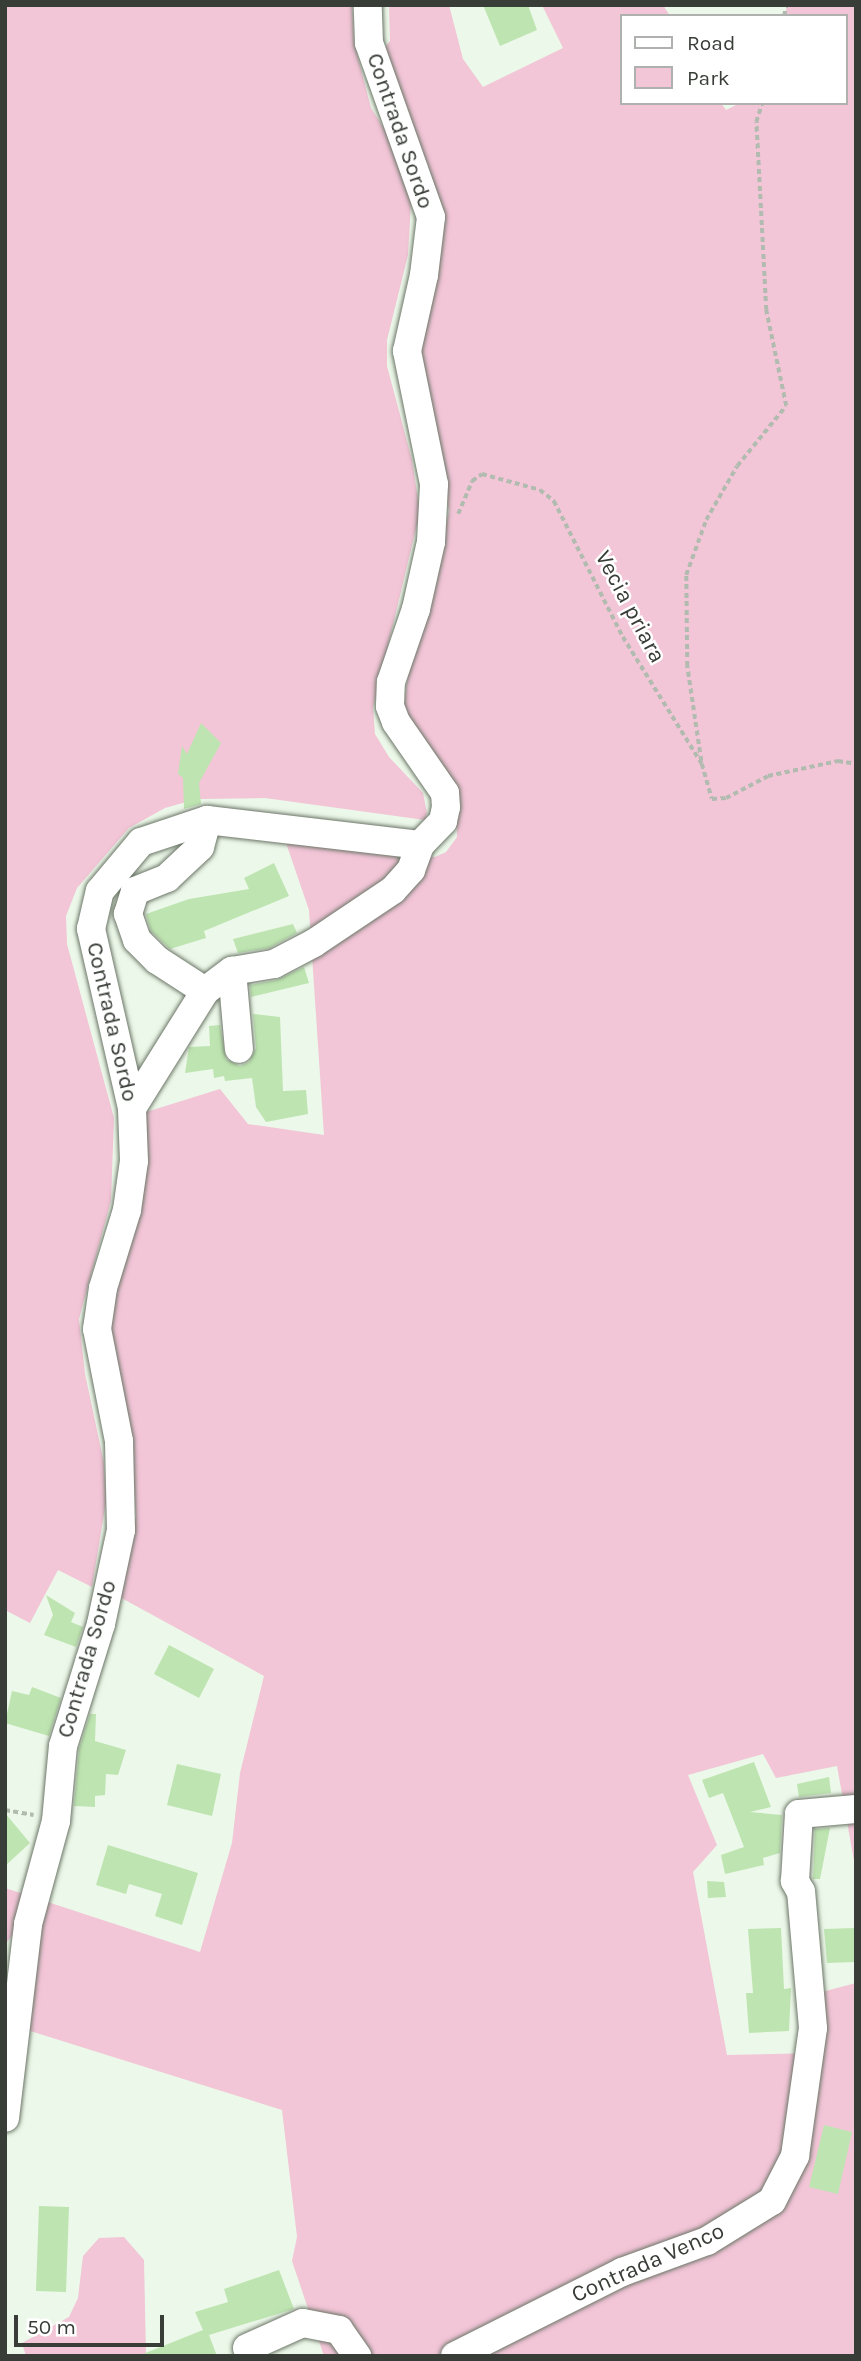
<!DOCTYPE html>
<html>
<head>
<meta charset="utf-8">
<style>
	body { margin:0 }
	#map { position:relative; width:861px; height:2361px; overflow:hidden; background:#ecf8e9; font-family:Karla,sans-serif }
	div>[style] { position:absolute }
	.green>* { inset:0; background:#f2c5d7 }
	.building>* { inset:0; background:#bee5b1 }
	.path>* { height:3.5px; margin-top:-1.75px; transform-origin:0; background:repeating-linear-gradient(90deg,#b1bbaf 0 5px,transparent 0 8.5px) }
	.roads { filter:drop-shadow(0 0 2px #6c7668) drop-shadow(0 0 2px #6c7668) }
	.minor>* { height:28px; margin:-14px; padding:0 14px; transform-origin:14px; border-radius:14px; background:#fff }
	span { translate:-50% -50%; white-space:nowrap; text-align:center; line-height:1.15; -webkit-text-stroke:5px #fff; paint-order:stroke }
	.street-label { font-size:23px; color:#383d37 }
	.frame { position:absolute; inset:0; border:7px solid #383d37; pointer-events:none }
	.legend { position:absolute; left:620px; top:14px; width:228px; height:91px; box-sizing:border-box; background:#fff; border:2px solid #afb1af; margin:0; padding:9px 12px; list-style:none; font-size:21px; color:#383d37 }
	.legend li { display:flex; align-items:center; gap:14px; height:35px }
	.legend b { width:35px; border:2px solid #afb1af }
	.scale { position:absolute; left:14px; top:2315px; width:150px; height:32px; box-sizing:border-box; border:4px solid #383d37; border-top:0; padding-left:9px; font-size:21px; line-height:24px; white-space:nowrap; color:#383d37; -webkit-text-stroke:5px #fff; paint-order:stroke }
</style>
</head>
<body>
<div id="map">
	<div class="green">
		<div style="clip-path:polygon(5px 5px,352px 5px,354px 42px,371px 108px,387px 133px,411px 203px,408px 255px,387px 340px,387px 366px,412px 460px,420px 512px,373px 708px,375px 734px,389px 757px,423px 793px,427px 813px,425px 820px,265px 798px,197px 799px,165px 808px,129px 828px,77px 888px,66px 916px,67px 944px,114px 1118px,111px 1201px,79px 1319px,85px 1374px,104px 1463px,106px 1502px,92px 1587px,58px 1570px,30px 1623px,5px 1610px)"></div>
		<div style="clip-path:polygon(389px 5px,449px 5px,463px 59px,483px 87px,563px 48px,542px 5px,663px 5px,670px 16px,621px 16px,621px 103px,721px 103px,726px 110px,740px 103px,845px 103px,845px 16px,785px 16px,787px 5px,856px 5px,856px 1872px,837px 1766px,776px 1778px,763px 1754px,688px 1775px,717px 1845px,693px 1872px,727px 2055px,813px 2053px,818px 1993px,856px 1983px,856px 2356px,324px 2356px,292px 2261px,297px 2237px,282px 2110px,24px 2029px,42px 1902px,5px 1944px,5px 1888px,200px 1952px,232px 1843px,240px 1773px,264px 1676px,116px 1595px,136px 1516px,129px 1436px,104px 1351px,143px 1113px,220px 1089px,248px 1124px,324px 1135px,309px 910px,284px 837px,435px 857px,446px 852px,457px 837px,456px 809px,402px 717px,410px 661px,435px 576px,449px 511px,419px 336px,442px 210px,382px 51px,390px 41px)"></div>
		<div style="clip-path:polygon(124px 2237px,144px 2260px,146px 2356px,26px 2356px,22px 2343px,69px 2317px,78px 2298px,83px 2256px,99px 2238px)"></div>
	</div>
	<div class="building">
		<div style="clip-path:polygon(483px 5px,528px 5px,537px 30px,500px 46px)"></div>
		<div style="clip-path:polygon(201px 723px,221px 743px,199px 783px,201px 804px,184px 809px,183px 778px,178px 774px,182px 746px,187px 754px)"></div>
		<div style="clip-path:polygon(274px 863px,289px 896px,204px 931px,206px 938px,170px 949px,151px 931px,146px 914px,189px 899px,249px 889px,244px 878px)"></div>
		<div style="clip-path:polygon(293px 924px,297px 933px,269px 948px,238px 953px,233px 939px)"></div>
		<div style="clip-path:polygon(304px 967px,309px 983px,251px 997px,250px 985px,277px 980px)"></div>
		<div style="clip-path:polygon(253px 1014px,280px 1017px,283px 1091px,306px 1090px,308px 1114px,266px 1122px,256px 1107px,252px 1078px,225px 1081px,224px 1076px,214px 1078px,213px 1069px,185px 1073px,189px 1047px,210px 1046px,209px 1026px,220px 1025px,226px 1059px,240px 1066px,249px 1062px,256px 1048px)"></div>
		<div style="clip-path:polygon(46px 1595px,75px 1613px,71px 1622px,83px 1627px,76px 1647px,44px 1635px,53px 1615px)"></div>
		<div style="clip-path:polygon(169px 1645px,214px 1669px,199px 1698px,154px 1674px)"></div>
		<div style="clip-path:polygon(32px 1687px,61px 1698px,49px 1736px,5px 1723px,12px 1691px,29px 1695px)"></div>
		<div style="clip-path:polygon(90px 1714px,96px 1714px,95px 1741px,126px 1750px,118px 1775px,106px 1774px,105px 1795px,95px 1796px,95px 1807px,74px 1806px,79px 1749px)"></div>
		<div style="clip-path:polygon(754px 1762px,771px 1807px,750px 1812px,782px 1815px,780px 1853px,763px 1858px,764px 1865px,725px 1874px,721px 1855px,744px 1847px,723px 1793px,709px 1798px,702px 1780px)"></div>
		<div style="clip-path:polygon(177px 1764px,221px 1774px,212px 1816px,167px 1805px)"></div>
		<div style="clip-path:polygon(829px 1777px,831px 1793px,799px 1797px,797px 1784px)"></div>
		<div style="clip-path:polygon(5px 1813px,30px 1843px,5px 1866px)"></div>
		<div style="clip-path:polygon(830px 1828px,820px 1879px,813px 1879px,815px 1829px)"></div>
		<div style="clip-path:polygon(108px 1845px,198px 1873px,182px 1925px,155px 1916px,162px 1894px,129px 1884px,126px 1894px,96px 1885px)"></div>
		<div style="clip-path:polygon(707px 1881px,724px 1882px,726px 1897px,708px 1898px)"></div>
		<div style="clip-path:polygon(781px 1928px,784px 1989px,791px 1988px,789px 2031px,749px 2033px,746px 1993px,753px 1993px,748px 1929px)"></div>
		<div style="clip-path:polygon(855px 1928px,855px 1962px,827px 1963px,824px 1929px)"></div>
		<div style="clip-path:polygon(824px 2125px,852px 2132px,838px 2194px,809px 2187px)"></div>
		<div style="clip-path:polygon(39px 2206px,69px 2207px,66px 2292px,36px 2291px)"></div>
		<div style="clip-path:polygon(279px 2270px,294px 2309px,209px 2335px,217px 2356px,138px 2356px,203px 2330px,195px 2312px,228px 2302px,224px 2289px)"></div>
	</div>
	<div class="path">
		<div style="left:784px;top:16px;width:11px;rotate:-80deg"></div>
		<div style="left:458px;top:514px;width:36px;rotate:-67deg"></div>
		<div style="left:472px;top:481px;width:12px;rotate:-35deg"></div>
		<div style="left:482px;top:474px;width:60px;rotate:15.4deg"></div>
		<div style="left:540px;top:490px;width:18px;rotate:38deg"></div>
		<div style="left:554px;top:501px;width:153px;rotate:63.1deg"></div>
		<div style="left:623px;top:637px;width:150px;rotate:58.1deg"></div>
		<div style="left:702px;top:764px;width:36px;rotate:74deg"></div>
		<div style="left:712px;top:799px;width:14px;rotate:-4deg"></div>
		<div style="left:726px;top:798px;width:47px;rotate:-27.6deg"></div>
		<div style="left:768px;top:776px;width:72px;rotate:-12.1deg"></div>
		<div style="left:838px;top:761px;width:18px;rotate:9deg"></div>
		<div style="left:701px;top:761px;width:96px;rotate:-98.4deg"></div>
		<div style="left:687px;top:666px;width:91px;rotate:-90.6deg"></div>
		<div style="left:686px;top:575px;width:59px;rotate:-70deg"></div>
		<div style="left:706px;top:520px;width:62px;rotate:-60.1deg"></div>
		<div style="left:737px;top:466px;width:77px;rotate:-50.8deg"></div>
		<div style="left:786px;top:406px;width:98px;rotate:-101.8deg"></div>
		<div style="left:766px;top:310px;width:188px;rotate:-93deg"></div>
		<div style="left:756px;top:122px;width:20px;rotate:-72deg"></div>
		<div style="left:5px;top:1810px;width:29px;rotate:10deg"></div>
	</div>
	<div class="roads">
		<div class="minor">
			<div style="left:232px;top:971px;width:78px;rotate:84.9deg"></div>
			<div style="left:205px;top:991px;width:57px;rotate:-147.1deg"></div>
			<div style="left:157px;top:960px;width:28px;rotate:-135deg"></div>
			<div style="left:137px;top:940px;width:28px;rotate:-109deg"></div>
			<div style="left:128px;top:914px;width:24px;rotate:-73deg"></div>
			<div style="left:135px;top:891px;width:35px;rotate:-22deg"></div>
			<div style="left:167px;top:878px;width:45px;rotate:-43.2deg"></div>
			<div style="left:200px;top:847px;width:28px;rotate:-75deg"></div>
			<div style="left:132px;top:1108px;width:138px;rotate:-58deg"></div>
			<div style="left:205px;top:991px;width:34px;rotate:-37deg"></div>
			<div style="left:232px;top:971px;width:43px;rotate:-9.5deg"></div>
			<div style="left:274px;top:964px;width:45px;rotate:-27.7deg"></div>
			<div style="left:314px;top:943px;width:95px;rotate:-33.9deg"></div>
			<div style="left:393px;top:890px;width:27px;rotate:-48deg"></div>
			<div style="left:411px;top:870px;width:27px;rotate:-70deg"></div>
			<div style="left:5px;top:2118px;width:195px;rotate:-83.2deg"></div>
			<div style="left:28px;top:1924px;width:107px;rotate:-74.8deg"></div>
			<div style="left:56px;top:1821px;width:75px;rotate:-84.7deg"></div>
			<div style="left:63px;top:1746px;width:128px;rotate:-72.7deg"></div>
			<div style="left:101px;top:1624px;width:96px;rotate:-78deg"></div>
			<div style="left:121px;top:1530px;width:89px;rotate:-91.3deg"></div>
			<div style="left:119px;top:1441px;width:114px;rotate:-101.1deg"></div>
			<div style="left:97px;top:1329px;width:41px;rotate:-81.7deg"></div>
			<div style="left:103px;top:1288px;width:82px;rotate:-72.9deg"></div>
			<div style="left:127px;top:1210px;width:49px;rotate:-81.9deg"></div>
			<div style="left:134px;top:1161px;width:53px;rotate:-92.2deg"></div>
			<div style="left:132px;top:1108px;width:184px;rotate:-102.9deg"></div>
			<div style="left:91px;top:929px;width:39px;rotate:-77deg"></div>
			<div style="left:100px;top:891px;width:64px;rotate:-50.1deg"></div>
			<div style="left:141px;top:842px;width:70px;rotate:-18.4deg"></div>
			<div style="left:207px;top:820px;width:214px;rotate:6.7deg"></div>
			<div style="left:420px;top:845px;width:33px;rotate:-46deg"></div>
			<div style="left:443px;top:821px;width:14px;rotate:-78deg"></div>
			<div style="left:446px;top:807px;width:14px;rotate:-94deg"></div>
			<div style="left:445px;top:793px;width:86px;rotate:-124.6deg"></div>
			<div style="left:396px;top:722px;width:17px;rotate:-111deg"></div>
			<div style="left:390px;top:706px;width:24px;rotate:-88deg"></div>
			<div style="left:391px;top:682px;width:77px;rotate:-71.1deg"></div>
			<div style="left:416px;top:609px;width:69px;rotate:-77.4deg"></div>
			<div style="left:431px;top:542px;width:58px;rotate:-87deg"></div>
			<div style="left:434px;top:484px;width:136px;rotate:-101.5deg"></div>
			<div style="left:407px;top:351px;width:78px;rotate:-77.4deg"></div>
			<div style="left:424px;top:275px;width:58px;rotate:-83.1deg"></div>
			<div style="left:431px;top:217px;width:185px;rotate:-109.6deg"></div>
			<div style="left:369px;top:43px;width:38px;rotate:-92deg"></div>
			<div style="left:247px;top:2348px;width:61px;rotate:-24.1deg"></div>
			<div style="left:303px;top:2323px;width:37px;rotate:11deg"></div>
			<div style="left:339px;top:2330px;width:32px;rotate:55deg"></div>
			<div style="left:455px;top:2356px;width:187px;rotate:-26.7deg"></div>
			<div style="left:622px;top:2272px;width:90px;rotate:-20deg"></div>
			<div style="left:707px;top:2241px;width:76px;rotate:-31.6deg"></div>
			<div style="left:772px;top:2201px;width:51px;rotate:-62.9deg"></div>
			<div style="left:795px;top:2156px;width:129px;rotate:-82deg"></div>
			<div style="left:813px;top:2028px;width:137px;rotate:-95deg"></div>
			<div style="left:801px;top:1892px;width:13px;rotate:-119deg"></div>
			<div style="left:795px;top:1881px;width:67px;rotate:-86.6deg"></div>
			<div style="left:799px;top:1814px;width:57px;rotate:-5deg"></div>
		</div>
	</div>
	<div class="street-label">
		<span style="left:400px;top:131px;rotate:71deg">Contrada Sordo</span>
		<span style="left:630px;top:607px;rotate:62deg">Vecia priara</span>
		<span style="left:112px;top:1022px;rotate:77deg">Contrada Sordo</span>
		<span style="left:87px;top:1659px;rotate:-74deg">Contrada Sordo</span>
		<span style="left:648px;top:2263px;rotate:-24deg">Contrada Venco</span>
	</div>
	<div class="frame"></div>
	<ul class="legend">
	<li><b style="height:9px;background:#fff"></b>Road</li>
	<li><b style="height:19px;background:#f2c5d7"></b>Park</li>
	</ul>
	<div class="scale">50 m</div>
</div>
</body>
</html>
